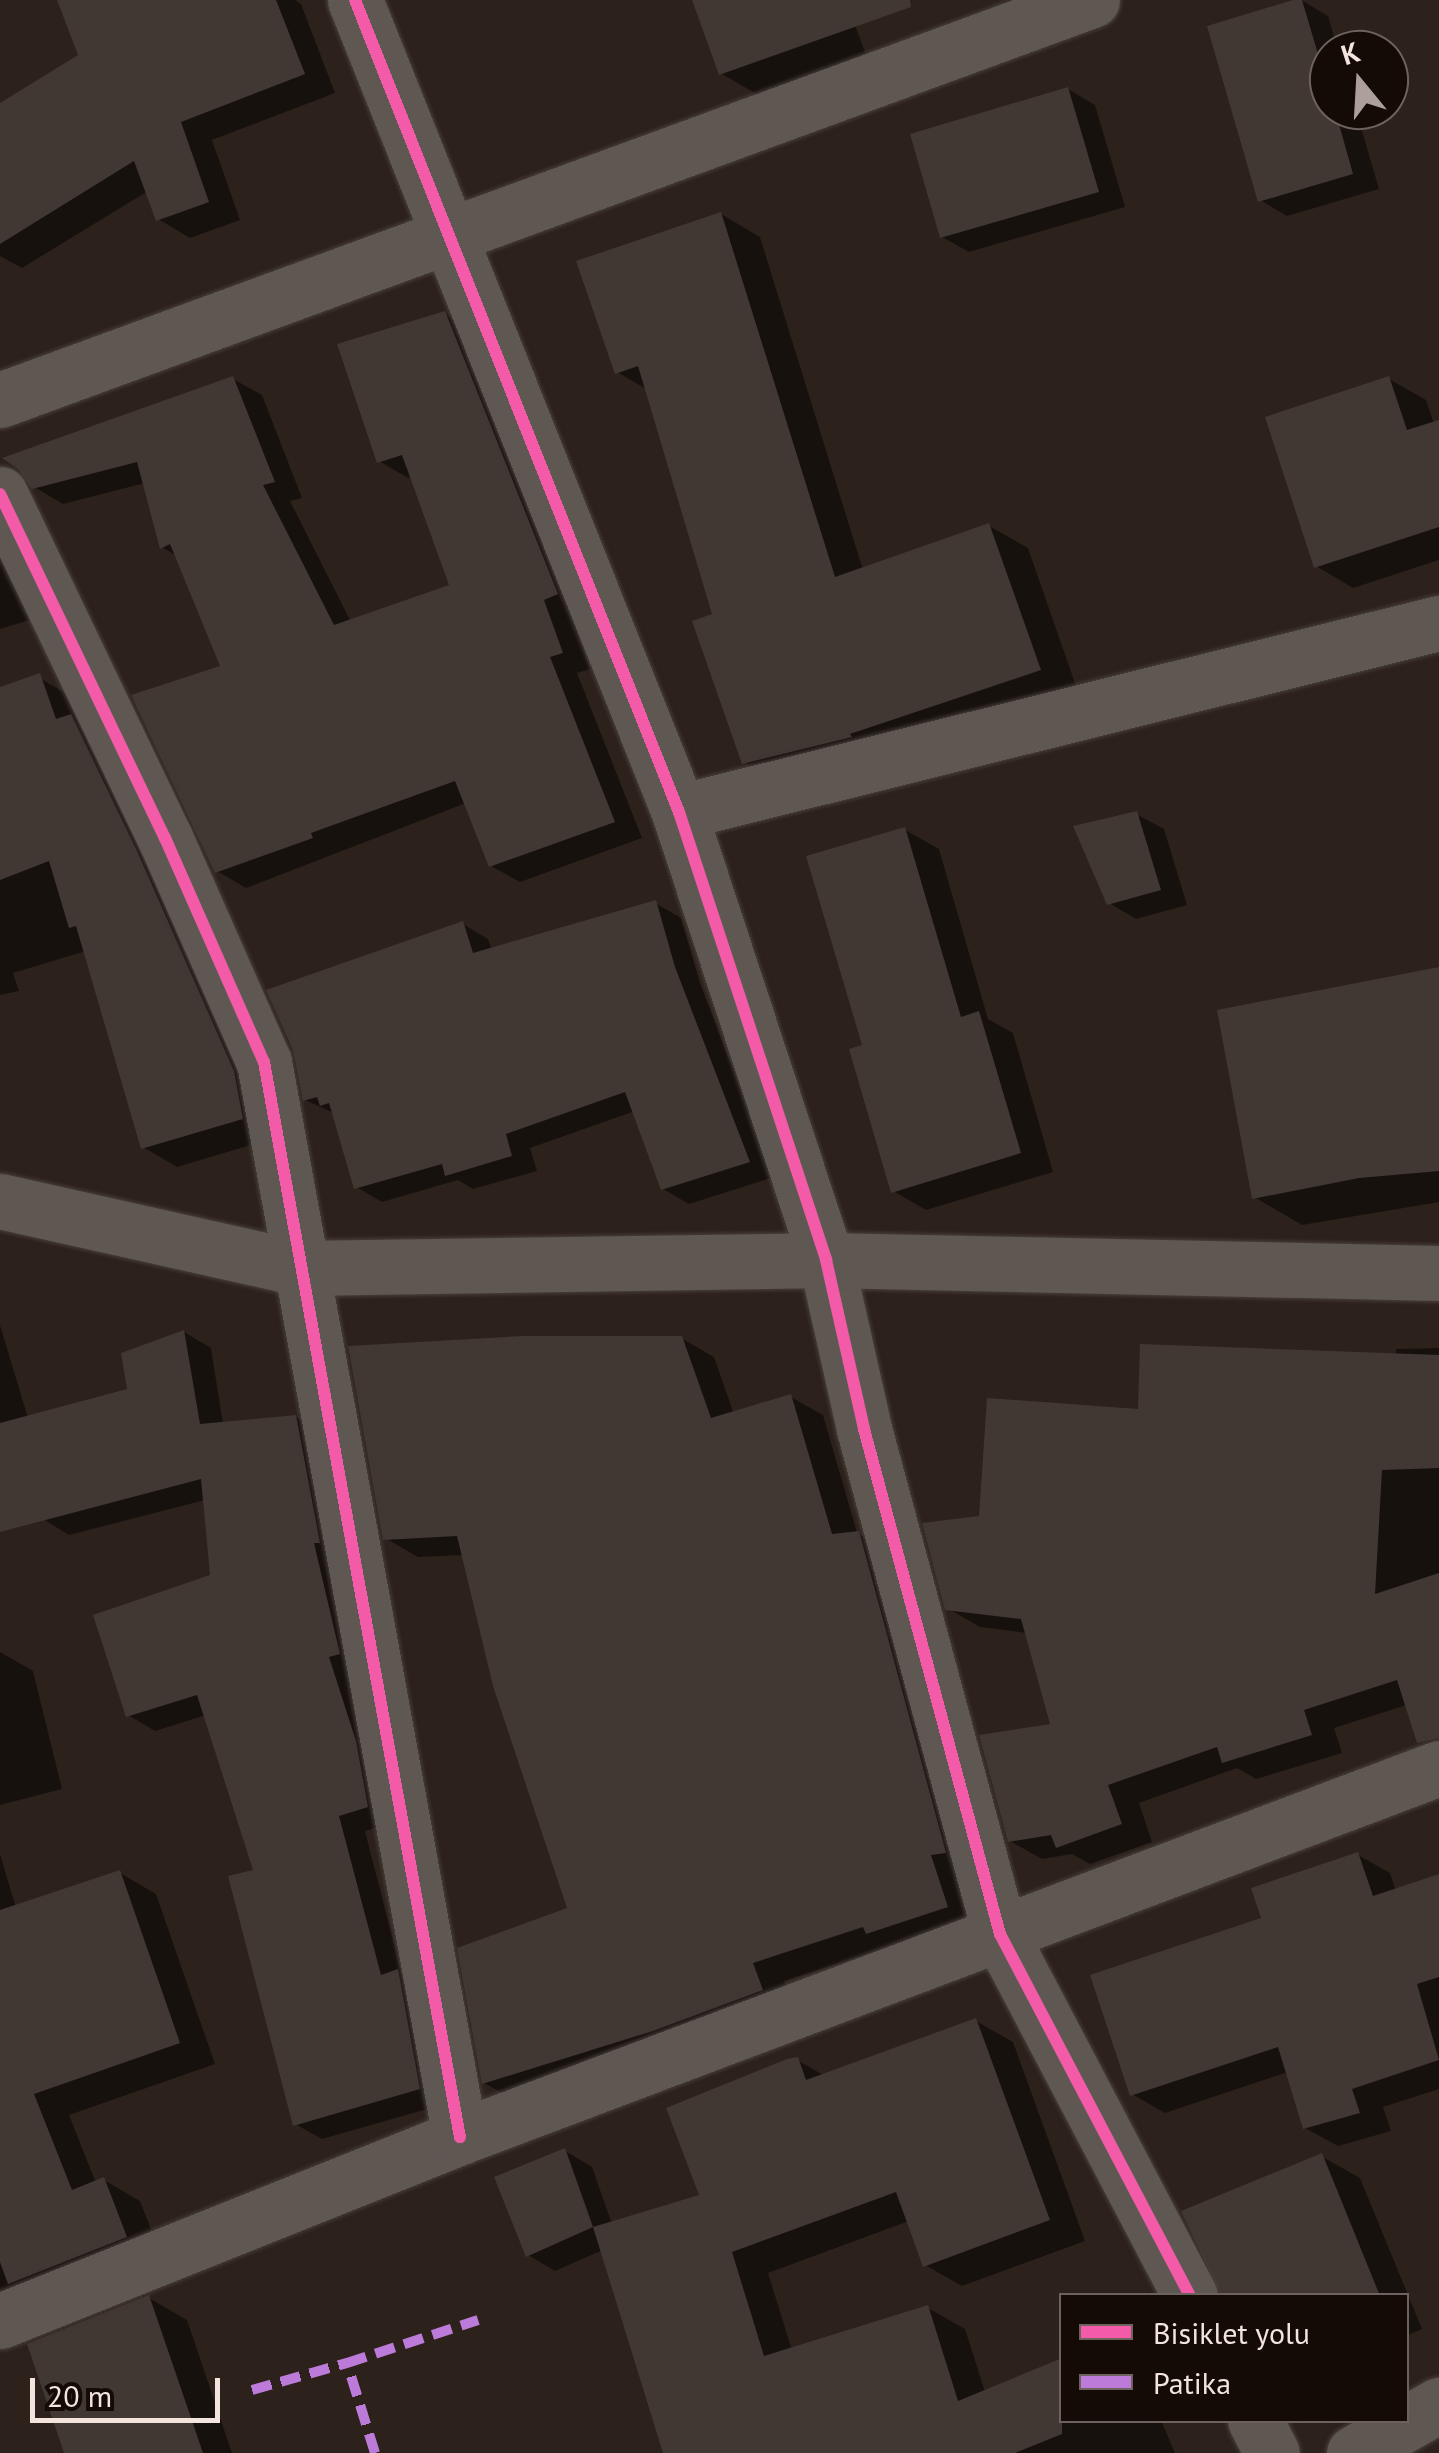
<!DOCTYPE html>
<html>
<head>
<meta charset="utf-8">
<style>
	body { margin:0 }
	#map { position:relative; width:1439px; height:2453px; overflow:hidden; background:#2c211b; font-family:"PT Sans",sans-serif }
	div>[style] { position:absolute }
	.shadow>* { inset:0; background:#0007 }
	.building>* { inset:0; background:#413833 }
	.roads { filter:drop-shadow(0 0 2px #493f3a) drop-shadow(0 0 2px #493f3a) }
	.minor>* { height:55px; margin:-27.5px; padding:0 27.5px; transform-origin:27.5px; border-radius:27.5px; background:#5f5752 }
	.secondary>* { height:55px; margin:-27.5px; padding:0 27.5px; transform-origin:27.5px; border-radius:27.5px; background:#5f5752 }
	.quiet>* { height:10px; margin-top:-5px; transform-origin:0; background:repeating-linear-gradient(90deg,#bd7bd9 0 20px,transparent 0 30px) }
	.cycleway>* { height:12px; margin:-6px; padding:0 6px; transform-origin:6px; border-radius:6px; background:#f35aa7 }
	span { translate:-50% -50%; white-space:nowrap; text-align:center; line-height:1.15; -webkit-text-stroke:8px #140b07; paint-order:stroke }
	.legend { position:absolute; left:1059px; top:2293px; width:350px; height:130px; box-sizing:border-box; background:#140b07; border:2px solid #6d625d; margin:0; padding:12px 18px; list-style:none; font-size:30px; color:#f3e5de }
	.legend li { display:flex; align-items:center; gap:20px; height:50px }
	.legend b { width:50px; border:2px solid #6d625d }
	.north { position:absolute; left:1309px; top:30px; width:100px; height:100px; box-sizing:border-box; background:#140b07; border:2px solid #6d625d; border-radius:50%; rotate:342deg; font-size:28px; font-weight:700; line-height:40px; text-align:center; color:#f3e5de }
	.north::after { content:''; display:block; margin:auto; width:35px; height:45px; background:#ada09a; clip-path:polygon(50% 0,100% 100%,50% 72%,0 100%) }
	.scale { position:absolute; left:30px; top:2378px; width:190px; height:45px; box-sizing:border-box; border:5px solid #f3e5de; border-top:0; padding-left:12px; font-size:30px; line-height:35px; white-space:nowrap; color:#f3e5de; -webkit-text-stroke:8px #140b07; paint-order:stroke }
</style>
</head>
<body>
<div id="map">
	<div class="shadow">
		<div style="clip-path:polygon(60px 0,295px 0,301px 4px,335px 93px,212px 140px,240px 220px,190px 238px,158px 219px,148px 191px,22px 268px,0 256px,0 106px,82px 56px)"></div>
		<div style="clip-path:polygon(695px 0,846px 0,867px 58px,760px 96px,722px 74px)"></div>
		<div style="clip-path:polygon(1301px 0,1328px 16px,1338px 50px,1329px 50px,1329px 110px,1356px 110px,1379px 189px,1287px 216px,1260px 200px)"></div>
		<div style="clip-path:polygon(1068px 89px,1095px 105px,1125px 207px,969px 252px,942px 237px)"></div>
		<div style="clip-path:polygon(721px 214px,760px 237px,863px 570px,989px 526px,1028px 548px,1078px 692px,783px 785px,744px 762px,715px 615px,648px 390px,617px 372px)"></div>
		<div style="clip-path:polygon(445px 314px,474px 331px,590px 669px,577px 673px,642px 838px,520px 882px,491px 866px,466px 803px,246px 888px,217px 871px,223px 668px,185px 561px,162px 547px,145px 483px,63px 504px,34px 487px,233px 379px,262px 395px,302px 498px,290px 501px,351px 622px,453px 587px,413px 476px,408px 478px,379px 461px)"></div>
		<div style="clip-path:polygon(1389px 379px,1426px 400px,1434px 424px,1439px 423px,1439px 560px,1353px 588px,1316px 566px)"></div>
		<div style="clip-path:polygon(0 508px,36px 618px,0 629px)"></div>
		<div style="clip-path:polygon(41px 679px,74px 698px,275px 1138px,177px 1167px,143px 1147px,86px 951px,13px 973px,19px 991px,0 995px,0 694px)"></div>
		<div style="clip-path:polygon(1136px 814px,1164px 829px,1187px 905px,1136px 919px,1109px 903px)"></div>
		<div style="clip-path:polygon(905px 830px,939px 849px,988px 1019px,1013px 1033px,1053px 1172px,926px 1210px,893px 1191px,865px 1047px)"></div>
		<div style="clip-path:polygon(655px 903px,681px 918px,700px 983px,774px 1177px,689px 1204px,663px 1189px,635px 1111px,530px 1148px,537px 1171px,473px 1189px,458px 1180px,382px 1202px,356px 1187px,334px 1113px,305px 1100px,295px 1049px,463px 924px,488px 939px,492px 950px)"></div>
		<div style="clip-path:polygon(1439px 967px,1439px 1202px,1302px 1225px,1254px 1197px)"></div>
		<div style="clip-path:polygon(0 1325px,28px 1418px,130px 1391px,184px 1332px,211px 1348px,223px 1424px,296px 1417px,323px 1433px,394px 1822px,365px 1831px,402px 1975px,424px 1987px,445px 2104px,322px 2139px,295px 2124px,256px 1871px,206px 1715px,155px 1731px,128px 1715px,213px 1577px,205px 1500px,69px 1535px,43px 1519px,0 1479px)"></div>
		<div style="clip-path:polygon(681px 1338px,714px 1357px,734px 1414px,791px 1397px,823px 1415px,857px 1533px,891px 1552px,979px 1925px,892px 1946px,784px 1981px,794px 2008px,517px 2101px,484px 2083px,570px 1910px,464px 1555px,418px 1557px,385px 1538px)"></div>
		<div style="clip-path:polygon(1439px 1348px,1439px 1717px,1413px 1703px,1334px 1728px,1342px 1753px,1256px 1779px,1237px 1768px,1139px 1803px,1152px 1842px,1090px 1864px,1072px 1854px,1042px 1859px,1010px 1841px,1053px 1726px,1027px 1633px,980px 1627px,947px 1608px,981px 1519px,1140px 1411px,1396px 1356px,1396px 1349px)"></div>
		<div style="clip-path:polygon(0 1652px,33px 1671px,62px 1789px,0 1805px)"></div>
		<div style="clip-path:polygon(0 1854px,16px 1908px,120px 1873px,156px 1894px,215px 2064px,69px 2115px,96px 2183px,104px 2180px,140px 2201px,162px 2257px,0 2308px)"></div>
		<div style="clip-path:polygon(1358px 1855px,1390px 1873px,1396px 1891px,1439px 1877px,1439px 2089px,1383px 2107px,1391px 2131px,1338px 2146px,1305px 2128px,1288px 2072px,1165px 2113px,1132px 2094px,1264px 1919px)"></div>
		<div style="clip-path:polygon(976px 2021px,1013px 2042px,1085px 2241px,962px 2286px,925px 2265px,909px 2221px,768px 2273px,792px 2350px,928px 2308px,965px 2329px,985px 2392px,1062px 2420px,1161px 2420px,1175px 2453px,666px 2453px,603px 2250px,555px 2271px,528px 2255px,565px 2151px,592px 2167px,612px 2224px,702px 2196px,797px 2060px,825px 2076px)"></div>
		<div style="clip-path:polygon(1321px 2156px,1360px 2178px,1422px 2329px,1406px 2336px,1406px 2296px,1223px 2296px)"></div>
		<div style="clip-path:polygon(149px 2298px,187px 2320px,232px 2453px,66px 2453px)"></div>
	</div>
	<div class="building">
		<div style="clip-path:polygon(57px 0,276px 0,305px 74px,181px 122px,209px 202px,156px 221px,134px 161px,0 244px,0 103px,78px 55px)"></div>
		<div style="clip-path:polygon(692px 0,910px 0,911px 7px,719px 75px)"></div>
		<div style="clip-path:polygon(1293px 0,1302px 0,1329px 91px,1329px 110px,1335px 110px,1353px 174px,1258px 202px,1207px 26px)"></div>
		<div style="clip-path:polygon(1068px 87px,1099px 192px,940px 238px,910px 134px)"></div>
		<div style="clip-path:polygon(721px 212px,835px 577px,989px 523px,1041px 670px,850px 734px,852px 737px,742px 764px,692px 621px,712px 614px,638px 366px,615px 374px,576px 261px)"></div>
		<div style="clip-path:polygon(445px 311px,558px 594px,544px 600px,563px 653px,550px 657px,615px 822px,489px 867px,455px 781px,311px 833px,313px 838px,215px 873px,131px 695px,220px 666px,170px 544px,160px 549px,137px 462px,32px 489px,18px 469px,2px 458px,233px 376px,275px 482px,263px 485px,334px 625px,449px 585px,402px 455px,377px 463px,337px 344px)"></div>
		<div style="clip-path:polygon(1389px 376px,1407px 430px,1439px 420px,1439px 527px,1314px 568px,1265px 417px)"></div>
		<div style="clip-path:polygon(40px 673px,56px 719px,71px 714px,137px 851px,234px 1071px,243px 1119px,141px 1149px,76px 926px,69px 928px,49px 861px,0 880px,0 687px)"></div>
		<div style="clip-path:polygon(1137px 811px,1161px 890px,1107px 905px,1073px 826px)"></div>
		<div style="clip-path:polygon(905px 827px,961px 1017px,979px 1011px,1021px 1153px,891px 1193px,849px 1049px,862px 1045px,806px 856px)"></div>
		<div style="clip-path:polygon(656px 900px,675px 967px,750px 1162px,661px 1190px,625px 1092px,506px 1134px,512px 1156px,445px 1176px,442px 1164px,354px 1189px,329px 1103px,320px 1106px,317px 1097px,303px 1101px,293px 1050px,266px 990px,463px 921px,473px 953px)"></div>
		<div style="clip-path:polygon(1439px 967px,1439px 1171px,1359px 1178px,1252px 1199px,1217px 1010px)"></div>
		<div style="clip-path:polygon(184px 1330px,200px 1424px,296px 1415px,320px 1543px,314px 1543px,340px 1654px,329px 1657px,356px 1741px,368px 1807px,339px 1816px,381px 1975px,398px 1969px,420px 2089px,293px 2126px,228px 1876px,253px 1870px,197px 1695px,126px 1717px,93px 1615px,210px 1575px,201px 1479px,0 1532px,0 1423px,127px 1389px,121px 1353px)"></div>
		<div style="clip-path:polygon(523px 1336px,682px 1336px,711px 1418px,791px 1394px,832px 1534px,859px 1531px,946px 1853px,931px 1855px,948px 1907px,866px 1934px,863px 1927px,753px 1963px,763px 1990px,653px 2031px,482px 2084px,457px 1948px,567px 1908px,493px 1686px,457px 1536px,383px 1540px,348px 1346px)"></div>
		<div style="clip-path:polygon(1140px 1344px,1439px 1355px,1439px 1468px,1382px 1470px,1375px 1594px,1439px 1573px,1439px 1738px,1417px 1743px,1397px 1680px,1304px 1710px,1312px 1735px,1222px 1763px,1217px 1747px,1108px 1785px,1122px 1824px,1056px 1848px,1051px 1835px,1008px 1842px,979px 1735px,1050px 1724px,1021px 1619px,945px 1610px,922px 1523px,979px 1516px,987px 1398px,1138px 1409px)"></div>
		<div style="clip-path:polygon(1358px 1852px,1373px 1896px,1439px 1874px,1439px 1977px,1417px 1984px,1439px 2060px,1352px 2089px,1360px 2113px,1303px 2129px,1278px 2047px,1130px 2096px,1090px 1975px,1261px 1918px,1251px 1888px)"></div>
		<div style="clip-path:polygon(120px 1870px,180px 2043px,34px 2094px,72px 2190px,104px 2177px,127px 2237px,8px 2284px,0 2262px,0 1910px)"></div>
		<div style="clip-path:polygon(976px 2018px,1050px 2220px,923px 2267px,896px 2192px,732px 2252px,764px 2356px,928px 2305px,958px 2401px,1062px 2358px,1062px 2434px,1015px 2453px,663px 2453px,593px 2227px,699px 2195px,666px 2108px,787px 2059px,798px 2057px,806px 2080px)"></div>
		<div style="clip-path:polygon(565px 2148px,593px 2227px,526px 2257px,494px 2177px)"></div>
		<div style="clip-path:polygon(1322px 2153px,1380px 2296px,1221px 2296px,1181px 2211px)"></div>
		<div style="clip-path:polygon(149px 2295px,203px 2453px,64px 2453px,27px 2344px)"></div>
	</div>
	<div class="roads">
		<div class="minor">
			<div style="left:355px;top:0;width:874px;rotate:68.25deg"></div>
			<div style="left:679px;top:812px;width:472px;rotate:71.8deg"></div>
			<div style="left:826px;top:1260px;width:173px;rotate:77.3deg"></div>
			<div style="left:864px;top:1429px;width:523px;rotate:74.93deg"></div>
			<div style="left:1000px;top:1934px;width:409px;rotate:62.3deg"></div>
			<div style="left:0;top:400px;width:1163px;rotate:-20.12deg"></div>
			<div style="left:0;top:494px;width:382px;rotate:64.4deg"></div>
			<div style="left:165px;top:838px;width:245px;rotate:66.2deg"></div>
			<div style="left:264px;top:1062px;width:1093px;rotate:79.67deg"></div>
			<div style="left:679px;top:812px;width:783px;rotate:-13.97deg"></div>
			<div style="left:0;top:1201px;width:307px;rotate:12.6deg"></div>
			<div style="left:300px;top:1268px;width:526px;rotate:-0.87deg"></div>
			<div style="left:826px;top:1260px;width:613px;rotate:1.21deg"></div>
			<div style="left:0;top:2321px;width:495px;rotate:-21.8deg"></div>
			<div style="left:460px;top:2137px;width:1046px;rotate:-20.65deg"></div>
			<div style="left:1255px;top:2420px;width:37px;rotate:63deg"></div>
		</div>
		<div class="secondary">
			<div style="left:1354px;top:2453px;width:98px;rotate:-29.5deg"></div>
		</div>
	</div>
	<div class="quiet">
		<div style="left:252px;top:2390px;width:99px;rotate:-15.9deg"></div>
		<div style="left:375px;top:2453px;width:94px;rotate:-107.3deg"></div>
		<div style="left:347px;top:2363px;width:138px;rotate:-18.2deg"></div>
	</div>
	<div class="cycleway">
		<div style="left:355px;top:0;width:874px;rotate:68.25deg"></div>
		<div style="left:679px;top:812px;width:472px;rotate:71.8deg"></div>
		<div style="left:826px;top:1260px;width:173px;rotate:77.3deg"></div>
		<div style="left:864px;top:1429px;width:523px;rotate:74.93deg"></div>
		<div style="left:1000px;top:1934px;width:409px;rotate:62.3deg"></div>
		<div style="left:0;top:494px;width:382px;rotate:64.4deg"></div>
		<div style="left:165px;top:838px;width:245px;rotate:66.2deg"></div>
		<div style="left:264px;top:1062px;width:1093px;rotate:79.67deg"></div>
	</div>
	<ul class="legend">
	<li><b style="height:12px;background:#f35aa7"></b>Bisiklet yolu</li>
	<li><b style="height:12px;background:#bd7bd9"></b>Patika</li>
	</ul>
	<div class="north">K</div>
	<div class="scale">20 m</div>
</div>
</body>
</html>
